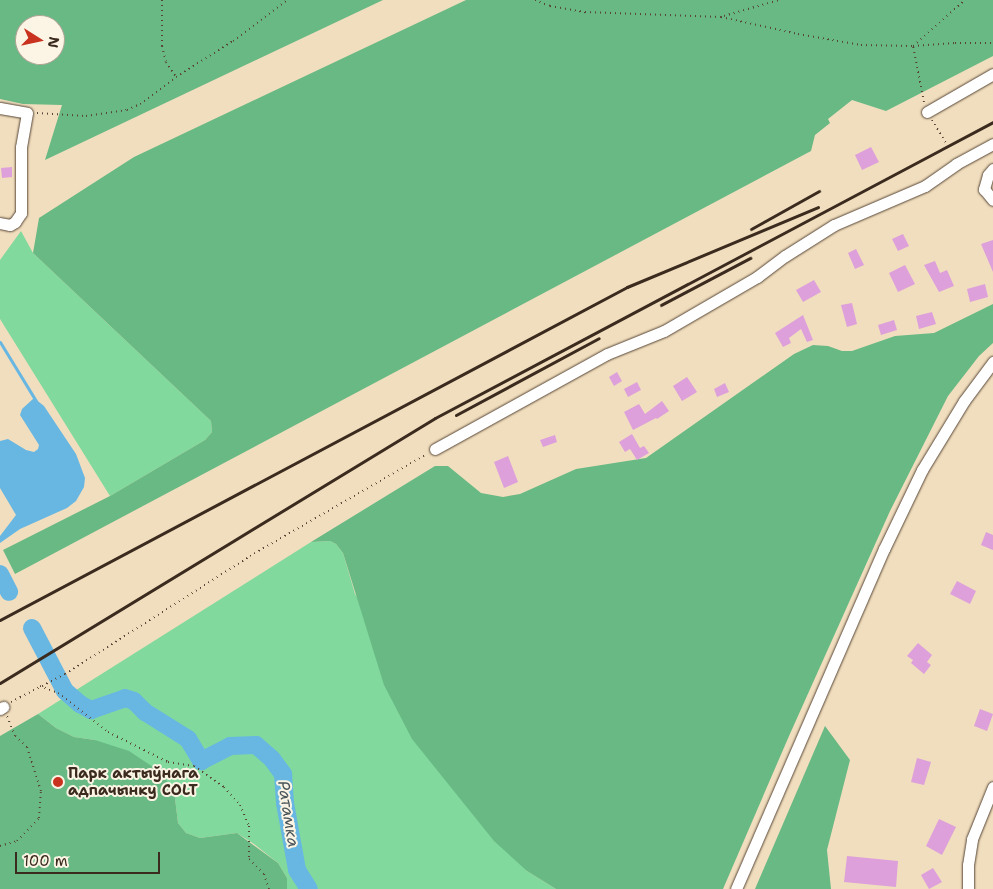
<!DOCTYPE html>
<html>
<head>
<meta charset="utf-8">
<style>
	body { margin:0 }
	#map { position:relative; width:993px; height:889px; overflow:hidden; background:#f1debe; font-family:"Shantell Sans",sans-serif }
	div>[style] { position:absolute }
	.green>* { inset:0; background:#81d99d }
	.forest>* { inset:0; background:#68b984 }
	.water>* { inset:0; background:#68b7e2 }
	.stream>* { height:3px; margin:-1.5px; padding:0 1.5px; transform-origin:1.5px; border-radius:1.5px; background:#68b7e2 }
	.river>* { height:18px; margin:-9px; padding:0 9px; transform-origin:9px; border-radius:9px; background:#68b7e2 }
	.building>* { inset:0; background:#dda0db }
	.path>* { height:2px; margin-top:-1px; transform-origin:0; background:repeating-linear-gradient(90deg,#564536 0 1px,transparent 0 5px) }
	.roads { filter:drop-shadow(0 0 1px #564536) drop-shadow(0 0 1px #564536) }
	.minor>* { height:11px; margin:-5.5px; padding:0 5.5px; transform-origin:5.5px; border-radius:5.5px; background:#fff }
	.rail>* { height:3px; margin:-1.5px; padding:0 1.5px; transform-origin:1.5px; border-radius:1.5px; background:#3b2a1e }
	.dots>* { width:14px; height:14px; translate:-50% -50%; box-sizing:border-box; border:2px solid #fcf5e5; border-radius:50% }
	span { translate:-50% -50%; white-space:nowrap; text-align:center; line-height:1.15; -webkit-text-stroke:4px #fcf5e5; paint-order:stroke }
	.poi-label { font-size:15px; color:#3b2a1e; font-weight:700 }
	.left { translate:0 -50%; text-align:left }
	.water-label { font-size:16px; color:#485459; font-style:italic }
	.north { position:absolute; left:15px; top:15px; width:50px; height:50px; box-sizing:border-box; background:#fcf5e5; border:1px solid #afa495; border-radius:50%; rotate:100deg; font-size:14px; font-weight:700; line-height:20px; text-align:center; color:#3b2a1e }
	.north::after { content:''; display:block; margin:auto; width:18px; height:22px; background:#c8321e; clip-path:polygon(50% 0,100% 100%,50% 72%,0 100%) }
	.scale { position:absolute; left:15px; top:852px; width:145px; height:22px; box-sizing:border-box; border:2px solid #3b2a1e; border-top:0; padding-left:6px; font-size:15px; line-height:18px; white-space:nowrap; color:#3b2a1e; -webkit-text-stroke:4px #fcf5e5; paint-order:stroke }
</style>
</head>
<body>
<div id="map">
	<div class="green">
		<div style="clip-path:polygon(21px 231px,33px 253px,211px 421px,212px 432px,205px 440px,110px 496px,0 319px,0 260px)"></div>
		<div style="clip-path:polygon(330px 541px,336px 544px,343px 553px,355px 594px,527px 871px,556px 889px,287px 889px,287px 878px,278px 863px,254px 844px,237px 833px,200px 838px,186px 833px,178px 823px,174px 790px,95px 740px,74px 737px,56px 728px,38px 714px,311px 542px)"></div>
	</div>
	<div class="forest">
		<div style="clip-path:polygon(evenodd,0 0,383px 0,45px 160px,62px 105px,23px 104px,0 99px,0 0,25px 25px,55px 25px,55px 55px,25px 55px,25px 25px)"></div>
		<div style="clip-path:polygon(466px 0,993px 0,993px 56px,886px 111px,852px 100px,828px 119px,830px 123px,815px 135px,811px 151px,15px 574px,3px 550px,110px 496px,205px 440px,212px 432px,211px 421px,33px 253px,39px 218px,134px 157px)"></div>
		<div style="clip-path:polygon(993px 304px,993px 343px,979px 356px,948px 396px,890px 511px,789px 736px,723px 889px,556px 889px,527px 871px,494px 841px,412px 739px,384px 685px,343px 553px,336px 544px,330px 541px,311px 542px,435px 466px,448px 466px,481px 493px,503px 497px,520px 494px,576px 469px,646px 458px,794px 354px,813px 345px,828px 346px,842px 351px,852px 351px,895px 336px,934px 333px)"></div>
		<div style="clip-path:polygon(38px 714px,56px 728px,74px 737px,95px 740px,129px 751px,159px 771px,174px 790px,178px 823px,186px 833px,200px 838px,237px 833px,278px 863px,287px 878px,287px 889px,0 889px,0 736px)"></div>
		<div style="clip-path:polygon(825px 726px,850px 760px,827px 850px,831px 889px,755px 889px)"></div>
	</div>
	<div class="water">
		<div style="clip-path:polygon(34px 398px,44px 406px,76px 454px,85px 478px,84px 487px,76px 501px,67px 508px,20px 529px,0 543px,0 536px,16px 515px,0 488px,0 441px,8px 439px,26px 450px,34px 452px,38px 449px,39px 445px,20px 415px,22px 409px)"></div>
	</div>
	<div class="stream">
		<div style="left:0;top:342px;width:69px;rotate:58.6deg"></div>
	</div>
	<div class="river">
		<div style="left:0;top:574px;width:20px;rotate:63deg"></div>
		<div style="left:32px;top:628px;width:71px;rotate:62.4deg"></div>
		<div style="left:65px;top:691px;width:20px;rotate:41deg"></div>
		<div style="left:80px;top:704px;width:13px;rotate:29deg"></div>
		<div style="left:91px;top:710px;width:36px;rotate:-19deg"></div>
		<div style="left:125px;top:698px;width:9px;rotate:18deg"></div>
		<div style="left:134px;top:701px;width:16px;rotate:45deg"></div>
		<div style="left:145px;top:712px;width:51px;rotate:32.1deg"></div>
		<div style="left:188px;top:739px;width:26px;rotate:59deg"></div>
		<div style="left:201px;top:761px;width:33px;rotate:-27deg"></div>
		<div style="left:230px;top:746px;width:26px;rotate:-2deg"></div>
		<div style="left:256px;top:745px;width:21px;rotate:41deg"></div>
		<div style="left:272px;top:759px;width:19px;rotate:54deg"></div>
		<div style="left:283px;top:774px;width:29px;rotate:86deg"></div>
		<div style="left:285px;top:803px;width:68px;rotate:79.8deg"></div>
		<div style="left:297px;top:870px;width:22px;rotate:58deg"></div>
	</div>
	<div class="building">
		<div style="clip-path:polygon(871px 147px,879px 162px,862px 170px,855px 155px)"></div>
		<div style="clip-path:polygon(12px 167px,12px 177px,2px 178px,1px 168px)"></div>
		<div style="clip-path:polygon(903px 234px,909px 246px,898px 251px,892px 239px)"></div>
		<div style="clip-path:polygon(993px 240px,993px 272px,981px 244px)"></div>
		<div style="clip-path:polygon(856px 249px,864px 265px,855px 269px,848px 253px)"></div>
		<div style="clip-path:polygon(935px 261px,940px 273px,947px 270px,954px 286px,939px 292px,924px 265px)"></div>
		<div style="clip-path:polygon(905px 265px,915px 284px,898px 292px,889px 273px)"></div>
		<div style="clip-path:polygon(814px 280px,821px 292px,803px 302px,796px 290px)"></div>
		<div style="clip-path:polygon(985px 284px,988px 297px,970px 302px,967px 289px)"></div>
		<div style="clip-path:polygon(852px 303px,857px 324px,847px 327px,841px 305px)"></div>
		<div style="clip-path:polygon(932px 312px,936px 324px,919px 329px,916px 316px)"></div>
		<div style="clip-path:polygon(803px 315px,813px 340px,807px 342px,801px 329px,789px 338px,791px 343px,783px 347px,775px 333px)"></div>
		<div style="clip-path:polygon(894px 320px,897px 330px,881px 335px,878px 325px)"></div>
		<div style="clip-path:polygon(617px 372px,622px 381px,614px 386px,609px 377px)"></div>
		<div style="clip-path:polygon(687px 377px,697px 392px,682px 401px,673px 386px)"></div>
		<div style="clip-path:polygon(637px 382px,641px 390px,628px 397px,624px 389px)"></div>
		<div style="clip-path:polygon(725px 383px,729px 392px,717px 397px,714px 389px)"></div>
		<div style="clip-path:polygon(662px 401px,669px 411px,657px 419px,656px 418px,633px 430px,624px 412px,639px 404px,645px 414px)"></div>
		<div style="clip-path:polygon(632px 434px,640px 448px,644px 446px,649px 453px,637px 460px,630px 449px,625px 452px,619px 442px)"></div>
		<div style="clip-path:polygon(555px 435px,557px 442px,543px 447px,540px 440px)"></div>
		<div style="clip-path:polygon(508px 456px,518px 482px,504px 488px,494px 462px)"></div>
		<div style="clip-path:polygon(986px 532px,993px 535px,993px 550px,981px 545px)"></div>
		<div style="clip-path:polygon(957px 581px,976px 591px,970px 604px,950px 594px)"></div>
		<div style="clip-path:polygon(918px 643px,932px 655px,927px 662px,931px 665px,924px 674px,911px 663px,913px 660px,907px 656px)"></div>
		<div style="clip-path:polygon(980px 709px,993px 714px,987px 731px,974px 726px)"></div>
		<div style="clip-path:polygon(917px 758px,931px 762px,924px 785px,911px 782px)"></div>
		<div style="clip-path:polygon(939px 819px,956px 827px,942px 855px,926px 846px)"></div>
		<div style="clip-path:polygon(847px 856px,898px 861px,896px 887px,844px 882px)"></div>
		<div style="clip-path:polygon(933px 868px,942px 882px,929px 889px,921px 875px)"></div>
	</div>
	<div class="path">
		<div style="left:162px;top:0;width:46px;rotate:90deg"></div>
		<div style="left:162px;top:46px;width:16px;rotate:76deg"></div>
		<div style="left:166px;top:62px;width:18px;rotate:56deg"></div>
		<div style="left:535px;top:0;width:16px;rotate:22deg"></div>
		<div style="left:550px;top:6px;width:36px;rotate:10deg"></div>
		<div style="left:585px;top:12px;width:136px;rotate:2.1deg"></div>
		<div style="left:721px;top:17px;width:79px;rotate:12.4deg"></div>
		<div style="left:798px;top:34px;width:64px;rotate:9.9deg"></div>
		<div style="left:861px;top:45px;width:52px;rotate:1.1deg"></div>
		<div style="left:913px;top:46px;width:69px;rotate:-41.5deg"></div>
		<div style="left:724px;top:16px;width:57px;rotate:-16.2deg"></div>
		<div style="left:924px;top:102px;width:57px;rotate:-101.1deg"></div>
		<div style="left:913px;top:46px;width:42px;rotate:-4.1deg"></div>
		<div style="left:955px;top:43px;width:38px"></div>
		<div style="left:37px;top:113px;width:49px;rotate:3.5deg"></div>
		<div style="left:86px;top:116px;width:41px;rotate:-8.3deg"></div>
		<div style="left:127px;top:110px;width:14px;rotate:-25deg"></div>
		<div style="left:140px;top:104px;width:45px;rotate:-36.9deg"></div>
		<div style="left:176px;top:77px;width:67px;rotate:-32.3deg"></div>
		<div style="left:233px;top:41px;width:68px;rotate:-37.2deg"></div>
		<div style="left:932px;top:120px;width:26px;rotate:59deg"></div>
		<div style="left:40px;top:686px;width:19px;rotate:21deg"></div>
		<div style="left:58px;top:693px;width:63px;rotate:38deg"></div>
		<div style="left:108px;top:732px;width:67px;rotate:26.6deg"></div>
		<div style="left:168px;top:762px;width:26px;rotate:9deg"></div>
		<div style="left:194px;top:766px;width:37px;rotate:35deg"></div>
		<div style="left:224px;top:787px;width:24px;rotate:48deg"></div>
		<div style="left:240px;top:805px;width:23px;rotate:67deg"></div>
		<div style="left:249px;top:826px;width:33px;rotate:90deg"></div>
		<div style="left:249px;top:859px;width:21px;rotate:45deg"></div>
		<div style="left:264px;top:874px;width:16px;rotate:72deg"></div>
		<div style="left:11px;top:702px;width:61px;rotate:-27.4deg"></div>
		<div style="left:65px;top:674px;width:219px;rotate:-32.5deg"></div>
		<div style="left:250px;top:556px;width:204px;rotate:-30deg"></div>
		<div style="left:0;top:846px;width:18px;rotate:-16deg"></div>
		<div style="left:17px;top:841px;width:32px;rotate:-46deg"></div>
		<div style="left:39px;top:818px;width:27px;rotate:-86deg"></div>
		<div style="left:41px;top:791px;width:46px;rotate:-107.7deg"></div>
		<div style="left:27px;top:747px;width:16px;rotate:-137deg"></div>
		<div style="left:15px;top:736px;width:22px;rotate:-112deg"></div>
	</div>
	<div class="roads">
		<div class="minor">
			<div style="left:0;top:108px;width:27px;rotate:10deg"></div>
			<div style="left:27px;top:113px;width:35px;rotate:100deg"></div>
			<div style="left:21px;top:147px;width:66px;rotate:90deg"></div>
			<div style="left:21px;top:213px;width:11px;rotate:124deg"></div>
			<div style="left:15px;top:222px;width:6px;rotate:149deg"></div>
			<div style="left:10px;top:225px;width:10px;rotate:-169deg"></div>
			<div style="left:927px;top:112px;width:76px;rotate:-29.9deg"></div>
			<div style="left:993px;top:169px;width:8px;rotate:130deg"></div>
			<div style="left:988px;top:175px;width:15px;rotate:106deg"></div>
			<div style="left:984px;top:189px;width:14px;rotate:51deg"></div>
			<div style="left:435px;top:449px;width:196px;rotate:-28.9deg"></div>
			<div style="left:607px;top:354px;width:61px;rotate:-22deg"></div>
			<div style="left:664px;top:331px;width:108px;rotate:-30.1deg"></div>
			<div style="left:757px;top:277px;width:35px;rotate:-37deg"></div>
			<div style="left:785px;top:256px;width:58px;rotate:-32.3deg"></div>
			<div style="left:834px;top:225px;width:99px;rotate:-23.2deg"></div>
			<div style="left:925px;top:186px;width:38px;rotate:-35deg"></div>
			<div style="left:956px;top:164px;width:42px;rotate:-28.4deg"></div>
			<div style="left:0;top:709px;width:4px;rotate:-34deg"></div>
			<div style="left:736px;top:889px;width:371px;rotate:-66.5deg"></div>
			<div style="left:884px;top:549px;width:88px;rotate:-64.3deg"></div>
			<div style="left:922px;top:470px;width:81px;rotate:-58.7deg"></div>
			<div style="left:964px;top:401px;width:49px;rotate:-53.4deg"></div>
			<div style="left:968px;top:889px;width:24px;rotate:-90deg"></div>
			<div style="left:968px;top:865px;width:26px;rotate:-81deg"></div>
			<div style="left:972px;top:839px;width:56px;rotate:-68deg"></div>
		</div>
	</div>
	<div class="rail">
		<div style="left:751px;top:229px;width:78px;rotate:-29.2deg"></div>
		<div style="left:661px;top:305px;width:101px;rotate:-27.8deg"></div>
		<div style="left:456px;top:415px;width:162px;rotate:-28.3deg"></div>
		<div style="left:0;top:620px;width:710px;rotate:-27.97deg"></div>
		<div style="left:627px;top:287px;width:207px;rotate:-22.7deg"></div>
		<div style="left:0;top:683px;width:509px;rotate:-31.35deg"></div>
		<div style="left:435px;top:418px;width:632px;rotate:-27.94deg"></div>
	</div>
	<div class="dots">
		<div style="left:58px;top:782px;background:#c8321e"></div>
	</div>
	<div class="poi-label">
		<span class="left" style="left:68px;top:782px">Парк актыўнага<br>адпачынку COLT</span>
	</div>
	<div class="water-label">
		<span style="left:288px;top:814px;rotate:81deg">Ратамка</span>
	</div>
	<div class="north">N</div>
	<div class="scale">100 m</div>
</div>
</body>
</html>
